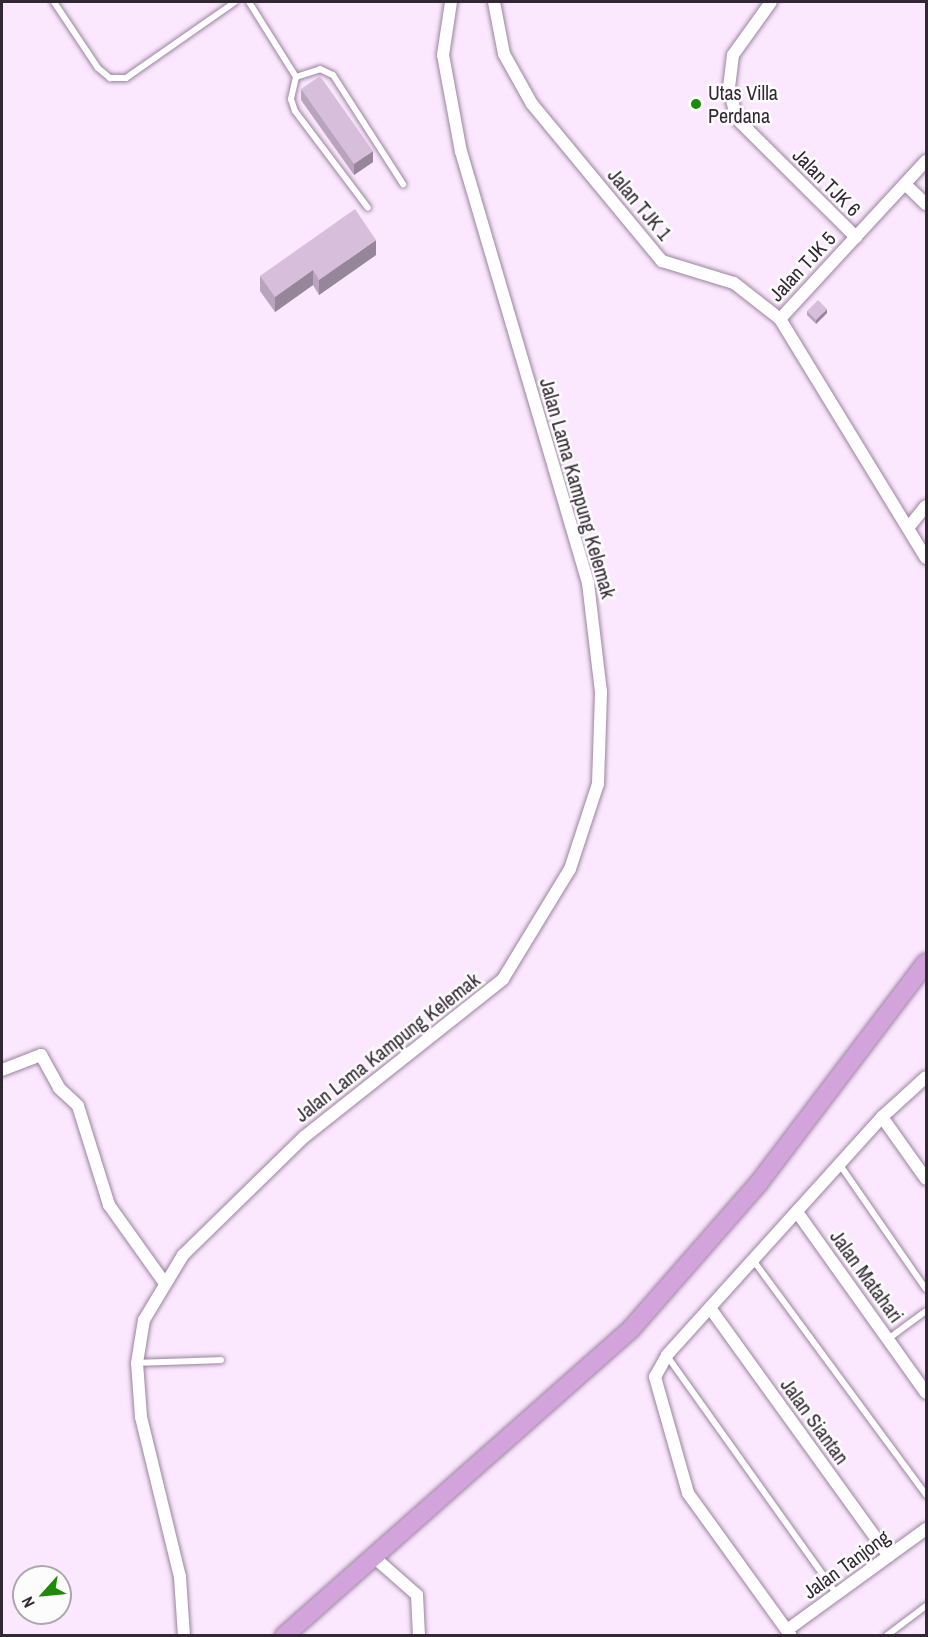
<!DOCTYPE html>
<html>
<head>
<meta charset="utf-8">
<style>
	body { margin:0 }
	#map { position:relative; width:928px; height:1637px; overflow:hidden; background:#fbe7fe; font-family:"Archivo Narrow",sans-serif }
	div>[style] { position:absolute }
	.stream>* { height:4px; margin:-2px; padding:0 2px; transform-origin:2px; border-radius:2px; background:#e7b7f0 }
	.roads { filter:drop-shadow(0 0 2px #9a839e) drop-shadow(0 0 2px #9a839e) }
	.lane>* { height:6px; margin:-3px; padding:0 3px; transform-origin:3px; border-radius:3px; background:#fff }
	.street>* { height:12px; margin:-6px; padding:0 6px; transform-origin:6px; border-radius:6px; background:#fff }
	.primary>* { height:18px; margin:-9px; padding:0 9px; transform-origin:9px; border-radius:9px; background:#d3a3dc }
	.wall>* { inset:0; background:#b9a4bd }
	.shaded-wall>* { inset:0; background:#96869a }
	.building>* { inset:0; background:#d7bfdc }
	.dots>* { width:16px; height:16px; translate:-50% -50%; box-sizing:border-box; border:3px solid #fcfcfc; border-radius:50% }
	span { translate:-50% -50%; white-space:nowrap; text-align:center; line-height:1.15; -webkit-text-stroke:5px #fcfcfc; paint-order:stroke }
	.poi-label { font-size:20px; color:#322833 }
	.left { translate:0 -50%; text-align:left }
	.street-label { font-size:20px; color:#322833 }
	.frame { position:absolute; inset:0; border:3px solid #322833; pointer-events:none }
	.north { position:absolute; left:12px; top:1565px; width:60px; height:60px; box-sizing:border-box; background:#fcfcfc; border:2px solid #aba7ac; border-radius:50%; rotate:243deg; font-size:16px; font-weight:700; line-height:24px; text-align:center; color:#322833 }
	.north::after { content:''; display:block; margin:auto; width:21px; height:27px; background:#1e8a07; clip-path:polygon(50% 0,100% 100%,50% 72%,0 100%) }
</style>
</head>
<body>
<div id="map">
	<div class="stream">
		<div style="left:2px;top:1635px;width:1px;rotate:90deg"></div>
	</div>
	<div class="roads">
		<div class="lane">
			<div style="left:54px;top:2px;width:79px;rotate:56.3deg"></div>
			<div style="left:98px;top:68px;width:16px;rotate:40deg"></div>
			<div style="left:110px;top:78px;width:16px"></div>
			<div style="left:126px;top:78px;width:133px;rotate:-34.9deg"></div>
			<div style="left:249px;top:2px;width:89px;rotate:57.9deg"></div>
			<div style="left:296px;top:77px;width:23px;rotate:103deg"></div>
			<div style="left:291px;top:99px;width:13px;rotate:72deg"></div>
			<div style="left:295px;top:111px;width:121px;rotate:53deg"></div>
			<div style="left:296px;top:77px;width:25px;rotate:-18deg"></div>
			<div style="left:320px;top:69px;width:14px;rotate:25deg"></div>
			<div style="left:333px;top:75px;width:130px;rotate:57.3deg"></div>
			<div style="left:840px;top:1165px;width:151px;rotate:55.3deg"></div>
			<div style="left:753px;top:1260px;width:292px;rotate:53.6deg"></div>
			<div style="left:888px;top:1339px;width:47px;rotate:-36.4deg"></div>
			<div style="left:667px;top:1356px;width:292px;rotate:54.5deg"></div>
			<div style="left:137px;top:1363px;width:84px;rotate:-2deg"></div>
			<div style="left:886px;top:1636px;width:50px;rotate:-36.9deg"></div>
		</div>
		<div class="street">
			<div style="left:494px;top:2px;width:53px;rotate:79.1deg"></div>
			<div style="left:504px;top:54px;width:57px;rotate:60.8deg"></div>
			<div style="left:532px;top:104px;width:204px;rotate:50.4deg"></div>
			<div style="left:662px;top:261px;width:75px;rotate:17deg"></div>
			<div style="left:734px;top:283px;width:58px;rotate:38deg"></div>
			<div style="left:780px;top:319px;width:280px;rotate:58.6deg"></div>
			<div style="left:771px;top:2px;width:65px;rotate:125.6deg"></div>
			<div style="left:733px;top:55px;width:34px;rotate:97deg"></div>
			<div style="left:729px;top:89px;width:31px;rotate:75deg"></div>
			<div style="left:737px;top:119px;width:168px;rotate:44.8deg"></div>
			<div style="left:905px;top:184px;width:29px;rotate:44deg"></div>
			<div style="left:780px;top:319px;width:215px;rotate:-47.3deg"></div>
			<div style="left:908px;top:528px;width:28px;rotate:-51deg"></div>
			<div style="left:2px;top:1070px;width:42px;rotate:-21deg"></div>
			<div style="left:41px;top:1055px;width:38px;rotate:61deg"></div>
			<div style="left:59px;top:1088px;width:26px;rotate:43deg"></div>
			<div style="left:78px;top:1106px;width:104px;rotate:72.6deg"></div>
			<div style="left:109px;top:1205px;width:95px;rotate:54.5deg"></div>
			<div style="left:882px;top:1117px;width:76px;rotate:54.6deg"></div>
			<div style="left:797px;top:1212px;width:222px;rotate:54.5deg"></div>
			<div style="left:710px;top:1308px;width:306px;rotate:54.2deg"></div>
			<div style="left:375px;top:1558px;width:56px;rotate:41.4deg"></div>
			<div style="left:417px;top:1595px;width:41px;rotate:87.2deg"></div>
			<div style="left:787px;top:1630px;width:172px;rotate:-36deg"></div>
			<div style="left:184px;top:1636px;width:59px;rotate:-93.9deg"></div>
			<div style="left:180px;top:1577px;width:165px;rotate:-103.7deg"></div>
			<div style="left:141px;top:1417px;width:54px;rotate:-94.2deg"></div>
			<div style="left:137px;top:1363px;width:44px;rotate:-80.8deg"></div>
			<div style="left:144px;top:1320px;width:76px;rotate:-59deg"></div>
			<div style="left:183px;top:1255px;width:169px;rotate:-44.3deg"></div>
			<div style="left:304px;top:1137px;width:254px;rotate:-38.4deg"></div>
			<div style="left:503px;top:979px;width:129px;rotate:-58.7deg"></div>
			<div style="left:570px;top:869px;width:89px;rotate:-71.8deg"></div>
			<div style="left:598px;top:784px;width:92px;rotate:-88.1deg"></div>
			<div style="left:601px;top:692px;width:110px;rotate:-96.8deg"></div>
			<div style="left:588px;top:583px;width:449px;rotate:-106.4deg"></div>
			<div style="left:461px;top:152px;width:99px;rotate:-100.5deg"></div>
			<div style="left:443px;top:55px;width:54px;rotate:-81.4deg"></div>
			<div style="left:791px;top:1636px;width:176px;rotate:-125.8deg"></div>
			<div style="left:688px;top:1493px;width:121px;rotate:-105.9deg"></div>
			<div style="left:655px;top:1377px;width:25px;rotate:-61deg"></div>
			<div style="left:667px;top:1355px;width:321px;rotate:-47.9deg"></div>
			<div style="left:882px;top:1117px;width:59px;rotate:-42.3deg"></div>
		</div>
		<div class="primary">
			<div style="left:284px;top:1636px;width:463px;rotate:-41.5deg"></div>
			<div style="left:631px;top:1329px;width:193px;rotate:-48.8deg"></div>
			<div style="left:758px;top:1184px;width:278px;rotate:-52.8deg"></div>
		</div>
	</div>
	<div class="wall">
		<div style="clip-path:polygon(301px 89px,373px 162px,354px 175px,301px 100px)"></div>
		<div style="clip-path:polygon(376px 255px,319px 295px,313px 285px,275px 312px,260px 291px,260px 276px)"></div>
		<div style="clip-path:polygon(807px 311px,827px 313px,816px 324px,807px 315px)"></div>
	</div>
	<div class="shaded-wall">
		<div style="clip-path:polygon(373px 151px,373px 162px,354px 175px,354px 164px)"></div>
		<div style="clip-path:polygon(376px 240px,376px 255px,319px 295px,319px 280px)"></div>
		<div style="clip-path:polygon(313px 270px,313px 285px,275px 312px,275px 297px)"></div>
		<div style="clip-path:polygon(827px 309px,827px 313px,816px 324px,816px 320px)"></div>
	</div>
	<div class="building">
		<div style="clip-path:polygon(320px 76px,373px 151px,354px 164px,301px 89px)"></div>
		<div style="clip-path:polygon(355px 209px,376px 240px,319px 280px,313px 270px,275px 297px,260px 276px)"></div>
		<div style="clip-path:polygon(818px 300px,827px 309px,816px 320px,807px 311px)"></div>
	</div>
	<div class="dots">
		<div style="left:696px;top:104px;background:#1e8a07"></div>
	</div>
	<div class="poi-label">
		<span class="left" style="left:708px;top:104px">Utas Villa<br>Perdana</span>
	</div>
	<div class="street-label">
		<span style="left:827px;top:182px;rotate:45deg">Jalan TJK 6</span>
		<span style="left:640px;top:204px;rotate:50deg">Jalan TJK 1</span>
		<span style="left:802px;top:266px;rotate:-47deg">Jalan TJK 5</span>
		<span style="left:578px;top:488px;rotate:74deg">Jalan Lama Kampung Kelemak</span>
		<span style="left:387px;top:1047px;rotate:-38deg">Jalan Lama Kampung Kelemak</span>
		<span style="left:867px;top:1276px;rotate:54deg">Jalan Matahari</span>
		<span style="left:815px;top:1421px;rotate:54deg">Jalan Siantan</span>
		<span style="left:846px;top:1564px;rotate:-36deg">Jalan Tanjong</span>
	</div>
	<div class="frame"></div>
	<div class="north">N</div>
</div>
</body>
</html>
